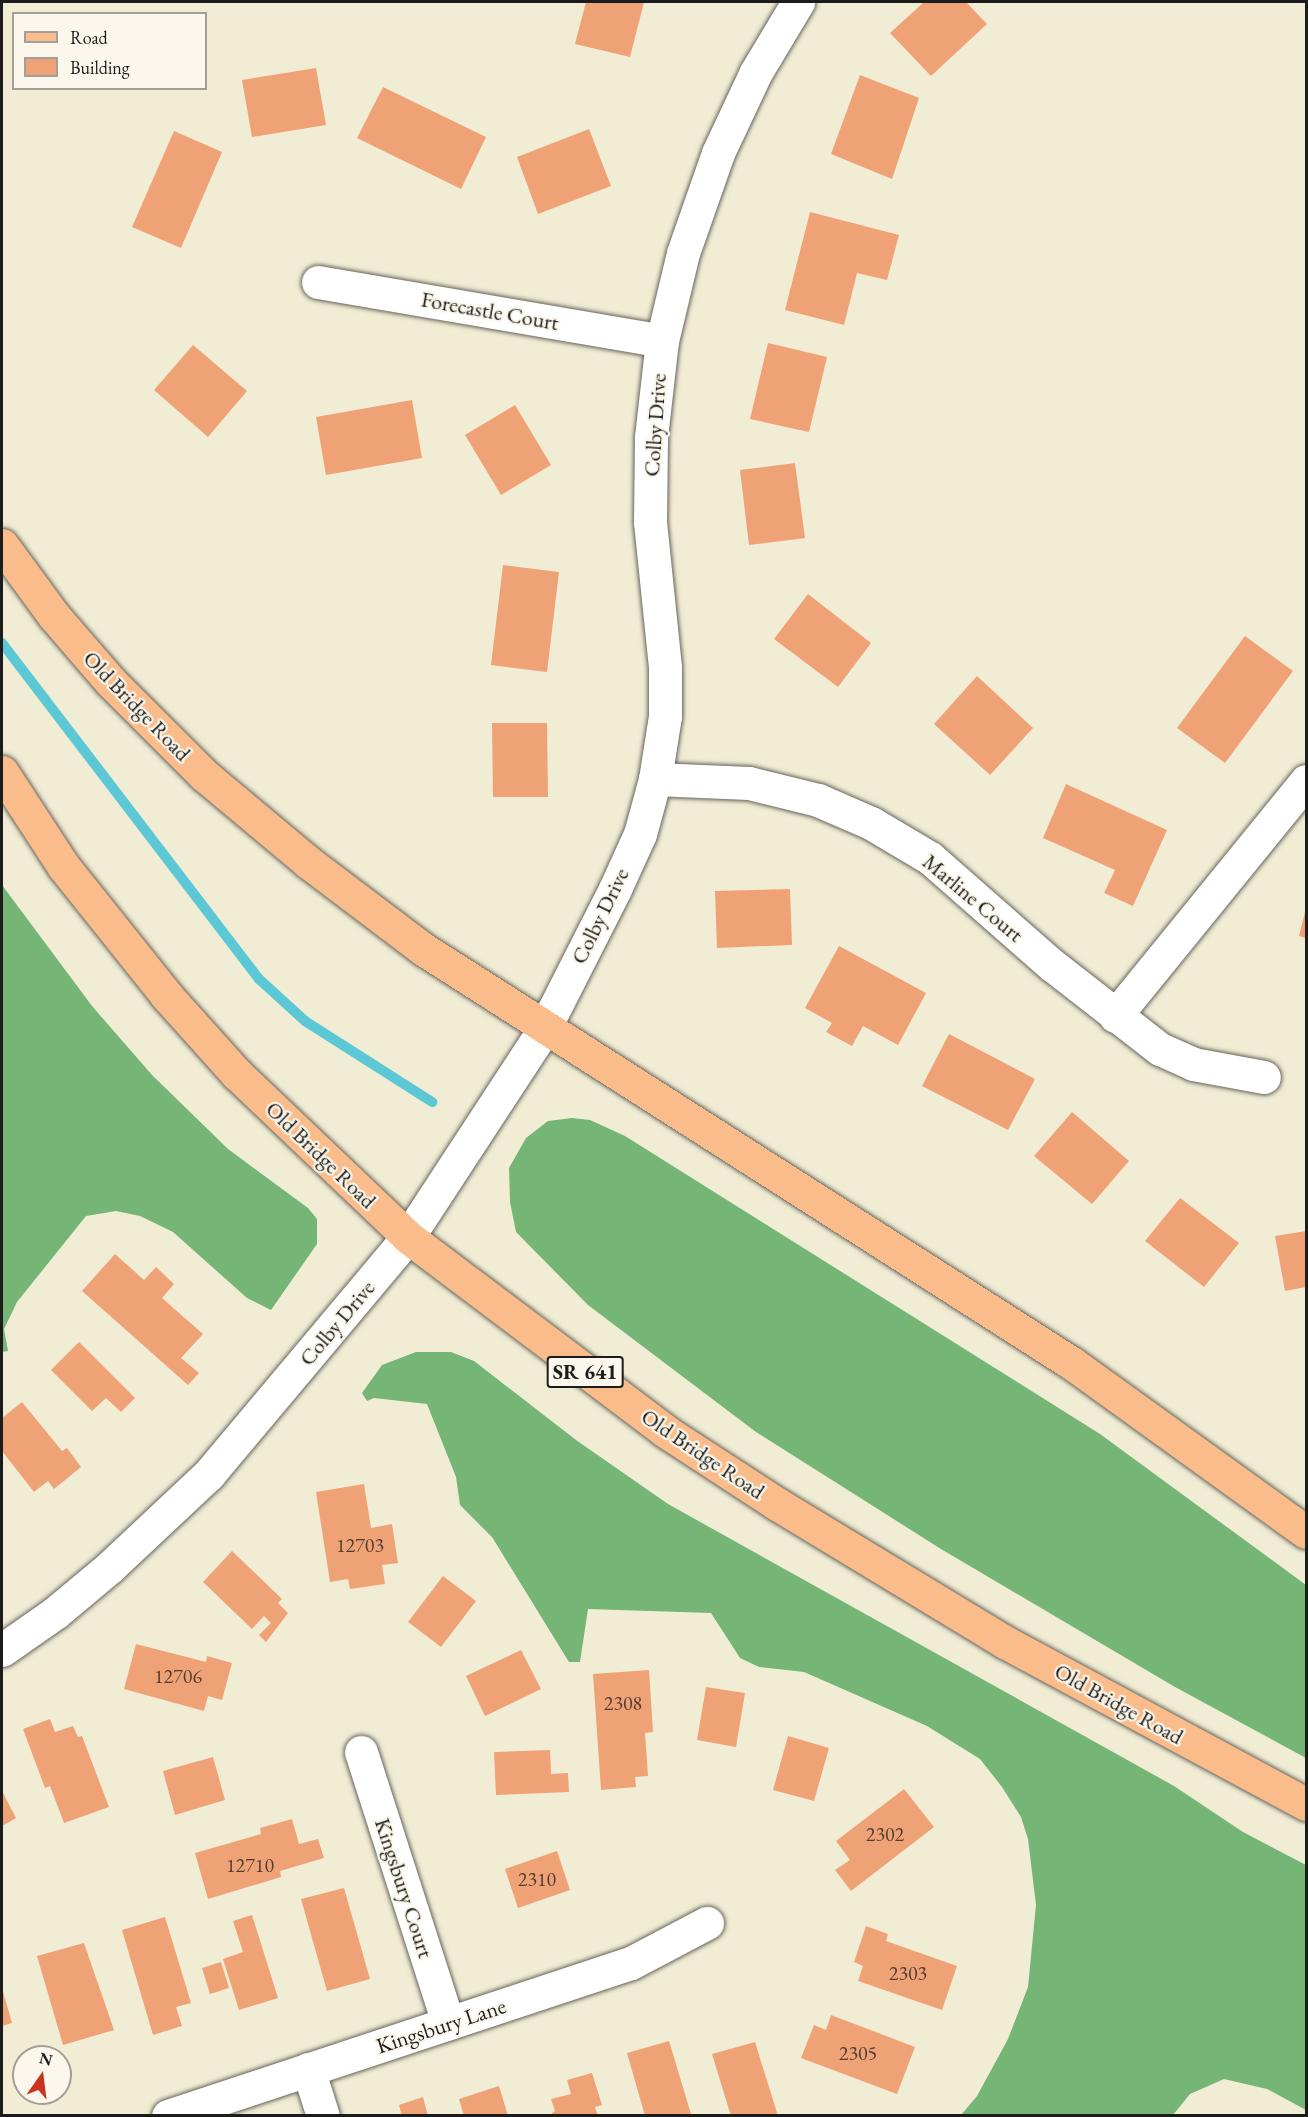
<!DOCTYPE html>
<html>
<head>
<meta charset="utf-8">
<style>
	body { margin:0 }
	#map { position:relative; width:1308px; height:2117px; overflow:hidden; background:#f1ecd4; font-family:"EB Garamond",serif }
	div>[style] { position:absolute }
	.forest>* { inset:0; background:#75b576 }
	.stream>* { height:10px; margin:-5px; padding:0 5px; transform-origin:5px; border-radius:5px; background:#5cc7d5 }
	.building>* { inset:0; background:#f0a277 }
	.roads { filter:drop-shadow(0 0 2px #67655c) drop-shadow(0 0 2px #67655c) }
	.minor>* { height:33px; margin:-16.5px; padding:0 16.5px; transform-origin:16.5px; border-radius:16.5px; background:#fff }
	.major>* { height:33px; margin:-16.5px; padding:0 16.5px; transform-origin:16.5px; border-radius:16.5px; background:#f9bc8a }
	span { translate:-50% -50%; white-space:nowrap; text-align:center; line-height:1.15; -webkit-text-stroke:4.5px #fbf7ec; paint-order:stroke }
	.number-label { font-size:20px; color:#513e33 }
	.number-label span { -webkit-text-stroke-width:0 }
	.shield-label span { padding:2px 4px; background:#fbf7ec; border:2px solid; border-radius:4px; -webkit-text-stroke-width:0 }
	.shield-label { font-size:21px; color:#1c1c1c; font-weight:700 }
	.street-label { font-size:22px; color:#1c1c1c }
	.frame { position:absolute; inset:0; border:3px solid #1c1c1c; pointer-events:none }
	.legend { position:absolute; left:12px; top:12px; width:195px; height:78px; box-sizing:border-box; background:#fbf7ec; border:2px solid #a29f99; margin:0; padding:8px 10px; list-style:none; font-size:18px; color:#1c1c1c }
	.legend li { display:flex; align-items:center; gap:12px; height:30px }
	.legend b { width:30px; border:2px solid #a29f99 }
	.north { position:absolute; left:12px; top:2045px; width:60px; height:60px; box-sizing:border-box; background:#fbf7ec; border:2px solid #a29f99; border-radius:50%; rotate:14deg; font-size:16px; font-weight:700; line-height:24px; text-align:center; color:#1c1c1c }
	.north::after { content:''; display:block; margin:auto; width:21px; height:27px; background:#c8321e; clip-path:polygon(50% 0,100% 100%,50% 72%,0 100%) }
</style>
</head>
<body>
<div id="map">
	<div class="forest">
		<div style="clip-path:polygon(2px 885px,92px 1006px,152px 1075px,228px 1149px,308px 1208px,317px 1219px,317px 1244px,271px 1310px,247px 1298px,173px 1232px,140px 1216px,116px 1211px,86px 1216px,17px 1302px,4px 1329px,8px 1351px,2px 1352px)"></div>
		<div style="clip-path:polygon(572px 1118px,590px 1120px,625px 1136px,1100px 1434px,1306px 1585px,1306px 1758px,1175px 1687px,941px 1549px,756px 1432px,588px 1305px,516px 1232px,510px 1202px,509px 1168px,526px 1138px,548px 1121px)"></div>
		<div style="clip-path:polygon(416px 1352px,451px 1352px,474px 1361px,576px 1440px,668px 1504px,1174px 1786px,1243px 1832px,1306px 1865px,1306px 2110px,1267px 2089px,1224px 2079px,1190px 2094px,1173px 2115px,961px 2115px,977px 2096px,1008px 2039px,1028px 1987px,1036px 1905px,1028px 1839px,1021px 1817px,1002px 1787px,980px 1759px,927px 1726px,804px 1672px,759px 1667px,740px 1658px,711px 1613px,588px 1609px,580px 1662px,569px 1662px,492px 1537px,460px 1505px,456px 1477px,427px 1404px,374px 1398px,367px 1401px,362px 1393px,382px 1365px)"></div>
	</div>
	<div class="stream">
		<div style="left:2px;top:643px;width:423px;rotate:52.6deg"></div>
		<div style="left:259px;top:979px;width:62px;rotate:42.4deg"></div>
		<div style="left:305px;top:1021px;width:151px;rotate:32.5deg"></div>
	</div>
	<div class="building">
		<div style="clip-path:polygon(586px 2px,644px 2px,630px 57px,575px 44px)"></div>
		<div style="clip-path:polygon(924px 2px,966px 2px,987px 24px,931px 76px,890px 33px)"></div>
		<div style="clip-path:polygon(316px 68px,326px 125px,252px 137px,242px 80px)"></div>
		<div style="clip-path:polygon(860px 75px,919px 98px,892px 179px,831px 154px)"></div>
		<div style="clip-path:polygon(383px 87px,486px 137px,461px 189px,357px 138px)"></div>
		<div style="clip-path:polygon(589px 129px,611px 186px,538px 214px,517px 157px)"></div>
		<div style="clip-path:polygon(174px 131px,222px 152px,181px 248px,132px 227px)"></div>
		<div style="clip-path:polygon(810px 212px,899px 235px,887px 280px,857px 273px,844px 325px,785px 310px)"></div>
		<div style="clip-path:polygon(768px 343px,827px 357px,809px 432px,750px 419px)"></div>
		<div style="clip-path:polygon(193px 345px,247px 391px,208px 437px,154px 390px)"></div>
		<div style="clip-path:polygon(412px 400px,422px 458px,326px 475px,316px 417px)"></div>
		<div style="clip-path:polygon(515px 405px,551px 465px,501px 495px,465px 435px)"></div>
		<div style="clip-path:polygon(795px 463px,805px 538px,749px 545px,740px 470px)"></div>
		<div style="clip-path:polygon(503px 565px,559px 572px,547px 672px,491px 665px)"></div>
		<div style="clip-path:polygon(808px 594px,871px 643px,838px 687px,774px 639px)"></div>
		<div style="clip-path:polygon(1245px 636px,1293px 671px,1225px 763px,1177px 728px)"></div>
		<div style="clip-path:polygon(977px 676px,1033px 728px,990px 775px,934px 724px)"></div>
		<div style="clip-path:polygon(492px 723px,547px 723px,548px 797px,493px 797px)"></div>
		<div style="clip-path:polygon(1066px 784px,1167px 830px,1133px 906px,1104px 893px,1115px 870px,1043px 838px)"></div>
		<div style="clip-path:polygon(790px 889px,792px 945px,717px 948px,715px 891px)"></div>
		<div style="clip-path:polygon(1306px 908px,1306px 938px,1299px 936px)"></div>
		<div style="clip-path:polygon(839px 946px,926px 993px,898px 1045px,863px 1026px,852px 1046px,826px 1032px,832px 1023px,805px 1008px)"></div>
		<div style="clip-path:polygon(949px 1034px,1035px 1079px,1008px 1130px,922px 1086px)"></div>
		<div style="clip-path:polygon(1072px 1112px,1129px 1161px,1092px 1204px,1034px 1156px)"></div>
		<div style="clip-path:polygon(1180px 1198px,1239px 1243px,1204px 1287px,1145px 1241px)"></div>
		<div style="clip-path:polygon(1306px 1231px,1306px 1287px,1285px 1291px,1275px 1236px)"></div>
		<div style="clip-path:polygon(115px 1254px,144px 1280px,156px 1267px,174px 1284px,162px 1298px,203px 1334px,181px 1358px,199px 1373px,188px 1385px,82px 1291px)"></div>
		<div style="clip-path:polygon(79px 1342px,135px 1398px,121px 1412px,106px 1398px,92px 1411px,51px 1370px)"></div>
		<div style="clip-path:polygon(22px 1402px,62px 1451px,67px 1448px,81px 1467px,54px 1489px,48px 1481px,34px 1492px,2px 1451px,2px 1418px)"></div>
		<div style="clip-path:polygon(364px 1484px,371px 1528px,392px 1524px,398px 1563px,382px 1565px,385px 1584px,350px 1589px,348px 1579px,330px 1582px,316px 1492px)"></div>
		<div style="clip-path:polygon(232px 1551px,282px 1599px,278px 1603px,288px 1613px,266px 1642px,259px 1635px,271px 1623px,264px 1616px,252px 1629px,203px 1582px)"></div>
		<div style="clip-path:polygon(443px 1576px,476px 1601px,441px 1647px,408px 1622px)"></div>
		<div style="clip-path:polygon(136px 1644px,206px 1662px,207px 1656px,232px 1663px,222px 1700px,208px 1696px,204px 1711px,124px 1689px)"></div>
		<div style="clip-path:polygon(521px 1650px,541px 1689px,485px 1716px,466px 1676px)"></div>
		<div style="clip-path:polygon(649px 1670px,653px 1732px,645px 1733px,648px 1776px,635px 1777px,636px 1787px,601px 1790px,593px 1674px)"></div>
		<div style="clip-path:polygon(706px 1687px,745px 1693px,736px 1747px,697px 1740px)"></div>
		<div style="clip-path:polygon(50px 1719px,55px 1732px,73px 1726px,78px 1737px,82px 1736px,109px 1807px,64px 1823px,50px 1786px,45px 1788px,23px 1729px)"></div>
		<div style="clip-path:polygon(788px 1736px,829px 1748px,814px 1801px,773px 1790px)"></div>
		<div style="clip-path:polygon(550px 1750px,551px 1774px,568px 1773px,569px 1792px,496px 1795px,494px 1752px)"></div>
		<div style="clip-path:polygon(213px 1757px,225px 1800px,175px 1815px,163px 1771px)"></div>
		<div style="clip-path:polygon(904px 1789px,934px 1827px,851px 1891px,835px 1870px,850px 1860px,836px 1841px)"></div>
		<div style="clip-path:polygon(2px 1791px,16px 1818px,2px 1826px)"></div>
		<div style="clip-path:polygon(292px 1819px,299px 1844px,318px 1839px,324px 1858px,280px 1871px,281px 1877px,208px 1899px,195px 1853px,261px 1834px,260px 1828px)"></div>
		<div style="clip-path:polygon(557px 1851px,570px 1890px,518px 1908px,505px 1869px)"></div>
		<div style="clip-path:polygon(344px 1888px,370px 1979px,327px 1991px,301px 1899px)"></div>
		<div style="clip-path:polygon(252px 1915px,278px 1998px,239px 2010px,223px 1959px,243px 1952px,233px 1921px)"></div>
		<div style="clip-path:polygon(165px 1917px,191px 2003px,176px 2007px,182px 2026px,153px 2035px,122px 1930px)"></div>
		<div style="clip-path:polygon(866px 1926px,888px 1934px,886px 1941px,957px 1966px,942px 2010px,858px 1981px,863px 1966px,854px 1962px)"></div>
		<div style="clip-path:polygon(84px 1943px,114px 2030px,63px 2045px,37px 1956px)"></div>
		<div style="clip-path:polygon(221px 1962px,229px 1988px,210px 1994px,202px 1968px)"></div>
		<div style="clip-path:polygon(2px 1988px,12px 2023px,2px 2026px)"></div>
		<div style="clip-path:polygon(831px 2015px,915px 2047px,897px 2094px,801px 2058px,814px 2025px,826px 2030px)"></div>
		<div style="clip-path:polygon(669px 2041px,691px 2114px,645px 2116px,627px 2053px)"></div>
		<div style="clip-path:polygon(755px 2042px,778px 2116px,731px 2116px,712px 2054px)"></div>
		<div style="clip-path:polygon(592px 2073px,602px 2105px,595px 2107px,598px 2116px,549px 2116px,555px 2111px,551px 2099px,571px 2094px,567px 2080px)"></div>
		<div style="clip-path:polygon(499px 2086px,508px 2116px,464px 2116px,459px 2099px)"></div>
		<div style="clip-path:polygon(423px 2097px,428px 2116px,402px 2116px,399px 2105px)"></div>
	</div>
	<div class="roads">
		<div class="minor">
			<div style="left:318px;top:282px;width:349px;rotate:9.7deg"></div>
			<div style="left:655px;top:779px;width:94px;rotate:2.4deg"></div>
			<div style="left:749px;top:783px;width:71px;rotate:13.8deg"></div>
			<div style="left:818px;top:800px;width:58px;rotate:23.5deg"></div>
			<div style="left:871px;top:823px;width:69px;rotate:30.7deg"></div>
			<div style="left:930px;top:858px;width:162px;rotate:41.3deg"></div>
			<div style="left:1052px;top:965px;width:137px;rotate:37.9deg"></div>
			<div style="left:1160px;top:1049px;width:36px;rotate:24deg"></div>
			<div style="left:1193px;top:1064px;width:72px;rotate:10.4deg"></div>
			<div style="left:1115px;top:1016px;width:303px;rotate:-50.9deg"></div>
			<div style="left:2px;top:1650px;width:65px;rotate:-34.9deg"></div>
			<div style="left:55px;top:1613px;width:72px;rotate:-39.9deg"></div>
			<div style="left:110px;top:1567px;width:136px;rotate:-43.2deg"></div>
			<div style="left:209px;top:1474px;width:309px;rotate:-50deg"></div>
			<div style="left:408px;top:1237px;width:249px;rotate:-56.8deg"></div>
			<div style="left:544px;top:1029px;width:157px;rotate:-63.1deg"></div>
			<div style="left:615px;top:889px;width:60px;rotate:-65.6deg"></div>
			<div style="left:640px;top:834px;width:57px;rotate:-74.7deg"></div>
			<div style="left:655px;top:779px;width:64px;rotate:-81deg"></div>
			<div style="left:665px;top:716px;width:49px;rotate:-90deg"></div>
			<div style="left:665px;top:667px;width:146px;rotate:-95.9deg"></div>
			<div style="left:650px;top:522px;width:85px;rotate:-89.3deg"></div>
			<div style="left:651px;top:437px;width:97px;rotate:-83.5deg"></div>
			<div style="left:662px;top:341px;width:90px;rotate:-76.6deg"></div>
			<div style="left:683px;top:253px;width:106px;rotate:-70.7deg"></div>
			<div style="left:718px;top:153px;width:89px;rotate:-64.9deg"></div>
			<div style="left:756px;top:72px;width:82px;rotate:-59deg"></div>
			<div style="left:361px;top:1752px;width:285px;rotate:72.2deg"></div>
			<div style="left:308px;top:2069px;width:49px;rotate:72.3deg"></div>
			<div style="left:168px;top:2116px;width:488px;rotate:-18.3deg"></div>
			<div style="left:631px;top:1963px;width:86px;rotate:-27.8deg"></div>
		</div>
		<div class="major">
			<div style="left:2px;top:545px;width:88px;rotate:53.8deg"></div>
			<div style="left:54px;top:616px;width:87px;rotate:49.2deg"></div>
			<div style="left:111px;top:682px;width:132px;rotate:45deg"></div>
			<div style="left:204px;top:775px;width:136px;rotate:39.9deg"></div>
			<div style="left:308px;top:862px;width:144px;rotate:37.1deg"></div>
			<div style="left:423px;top:949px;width:771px;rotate:32.56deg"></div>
			<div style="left:1073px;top:1364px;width:287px;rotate:35.8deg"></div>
			<div style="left:2px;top:772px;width:113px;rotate:56.9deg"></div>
			<div style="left:64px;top:867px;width:164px;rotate:51.4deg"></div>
			<div style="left:166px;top:995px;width:106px;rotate:48.1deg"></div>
			<div style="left:237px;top:1074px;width:236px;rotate:43.6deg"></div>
			<div style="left:408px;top:1237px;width:322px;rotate:37deg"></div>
			<div style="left:665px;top:1431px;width:134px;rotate:33.1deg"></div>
			<div style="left:777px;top:1504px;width:267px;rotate:31.2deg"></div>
			<div style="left:1005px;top:1642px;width:342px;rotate:28.3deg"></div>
		</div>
	</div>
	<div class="number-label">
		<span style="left:360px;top:1545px">12703</span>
		<span style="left:178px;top:1676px">12706</span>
		<span style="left:623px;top:1703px">2308</span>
		<span style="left:885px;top:1834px">2302</span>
		<span style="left:250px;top:1865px">12710</span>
		<span style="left:537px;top:1879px">2310</span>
		<span style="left:908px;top:1973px">2303</span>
		<span style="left:858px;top:2053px">2305</span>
	</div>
	<div class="shield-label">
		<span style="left:585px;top:1372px">SR 641</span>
	</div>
	<div class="street-label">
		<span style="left:490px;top:311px;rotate:10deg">Forecastle Court</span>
		<span style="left:655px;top:425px;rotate:-86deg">Colby Drive</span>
		<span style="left:137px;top:706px;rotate:46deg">Old Bridge Road</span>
		<span style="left:973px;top:898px;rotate:40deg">Marline Court</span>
		<span style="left:600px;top:916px;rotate:-64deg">Colby Drive</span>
		<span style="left:321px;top:1155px;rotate:44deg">Old Bridge Road</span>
		<span style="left:337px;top:1323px;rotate:-50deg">Colby Drive</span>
		<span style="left:703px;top:1454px;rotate:34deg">Old Bridge Road</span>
		<span style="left:1119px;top:1704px;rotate:29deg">Old Bridge Road</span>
		<span style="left:404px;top:1888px;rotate:72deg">Kingsbury Court</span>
		<span style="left:441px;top:2026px;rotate:-18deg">Kingsbury Lane</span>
	</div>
	<div class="frame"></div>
	<ul class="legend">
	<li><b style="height:8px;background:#f9bc8a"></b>Road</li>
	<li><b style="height:16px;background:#f0a277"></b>Building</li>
	</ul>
	<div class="north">N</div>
</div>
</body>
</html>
